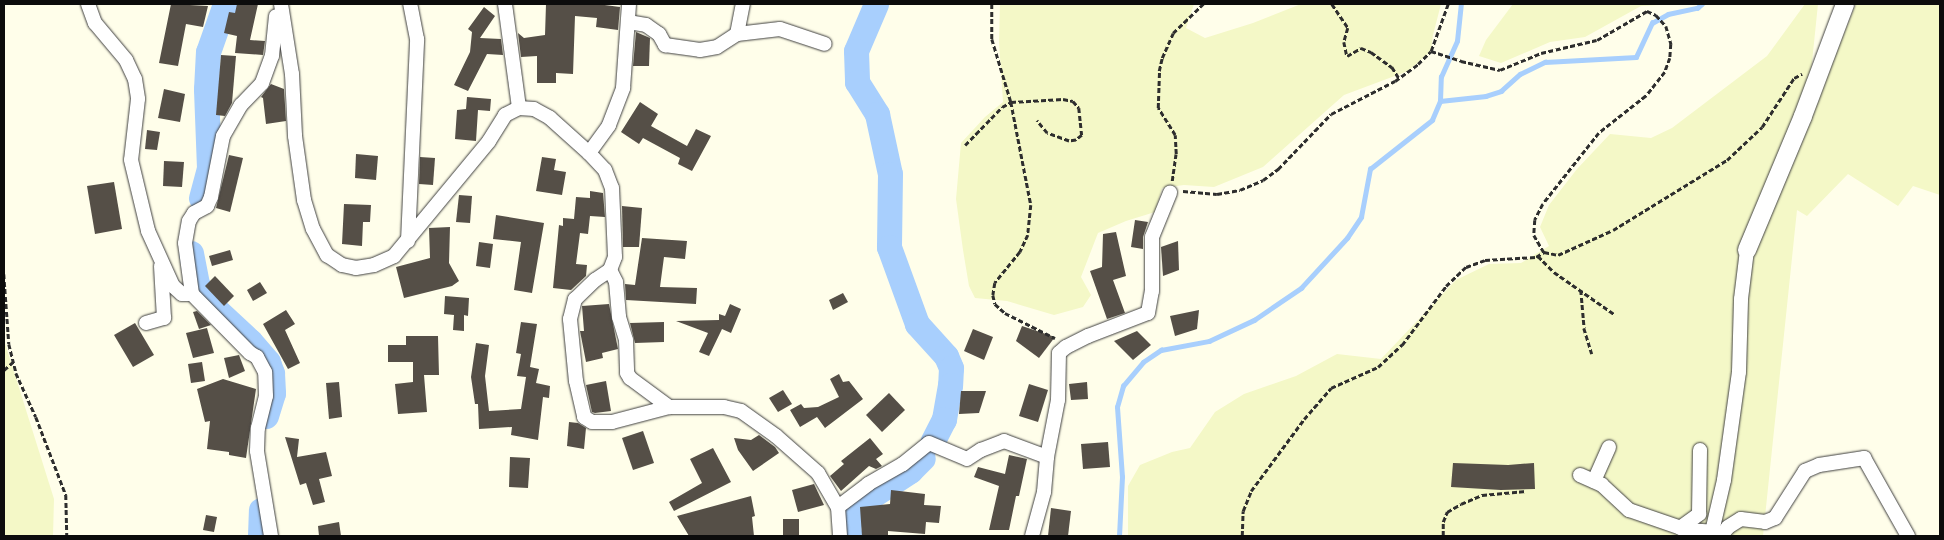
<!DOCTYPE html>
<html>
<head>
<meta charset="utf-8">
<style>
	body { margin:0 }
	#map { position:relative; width:1944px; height:540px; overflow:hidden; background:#fffeea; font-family:Merriweather,serif }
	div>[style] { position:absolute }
	.farmland>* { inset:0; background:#f4f8c7 }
	.stream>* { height:4.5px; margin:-2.25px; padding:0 2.25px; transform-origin:2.25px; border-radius:2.25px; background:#a8cffd }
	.river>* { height:25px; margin:-12.5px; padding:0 12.5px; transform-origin:12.5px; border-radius:12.5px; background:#a8cffd }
	.building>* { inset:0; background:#554f47 }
	.path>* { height:2.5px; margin-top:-1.25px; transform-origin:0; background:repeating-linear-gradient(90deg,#2e2e2e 0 5px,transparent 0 7.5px) }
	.roads { filter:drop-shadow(0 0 1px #3f3f3f) drop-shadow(0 0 1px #3f3f3f) }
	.minor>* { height:14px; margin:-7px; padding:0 7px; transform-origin:7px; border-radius:7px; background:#fff }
	.tertiary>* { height:18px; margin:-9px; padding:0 9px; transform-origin:9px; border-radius:9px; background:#fff }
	span { translate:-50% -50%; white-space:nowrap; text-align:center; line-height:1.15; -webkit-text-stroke:5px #fff; paint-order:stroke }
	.frame { position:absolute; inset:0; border:5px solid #0c0c0c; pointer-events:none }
</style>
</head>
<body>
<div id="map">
	<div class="farmland">
		<div style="clip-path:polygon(1000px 4px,1194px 4px,1186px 28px,1205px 38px,1253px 23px,1301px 4px,1441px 4px,1433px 35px,1431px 51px,1408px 71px,1344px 95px,1263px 167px,1214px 187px,1184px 185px,1162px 188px,1155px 212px,1126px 221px,1098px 233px,1081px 277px,1091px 295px,1083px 307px,1054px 315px,1007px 301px,975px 298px,969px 286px,963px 250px,956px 199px,961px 143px,985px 117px,1003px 102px,999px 42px)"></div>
		<div style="clip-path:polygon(1513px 4px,1679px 4px,1641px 6px,1585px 37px,1550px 42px,1501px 63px,1479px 56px,1486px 40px)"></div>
		<div style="clip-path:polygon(1805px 4px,1818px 4px,1805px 130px,1856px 4px,1940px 4px,1940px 195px,1913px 186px,1898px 206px,1848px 174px,1807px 216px,1797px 210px,1763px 536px,1128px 536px,1128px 486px,1140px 465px,1172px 452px,1190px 448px,1215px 412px,1244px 394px,1296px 376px,1337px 354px,1381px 359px,1456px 280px,1489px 264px,1521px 263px,1549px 246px,1540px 227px,1549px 205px,1577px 169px,1610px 134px,1651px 138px,1672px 128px,1767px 56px)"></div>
		<div style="clip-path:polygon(4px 340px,54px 499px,53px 536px,4px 536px)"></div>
	</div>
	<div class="stream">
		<div style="left:1440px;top:101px;width:46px;rotate:-6.2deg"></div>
		<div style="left:1486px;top:96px;width:16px;rotate:-18deg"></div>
		<div style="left:1501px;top:91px;width:25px;rotate:-42deg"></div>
		<div style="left:1520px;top:74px;width:28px;rotate:-26deg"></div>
		<div style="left:1545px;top:62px;width:91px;rotate:-3.1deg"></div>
		<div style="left:1636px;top:57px;width:38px;rotate:-65deg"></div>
		<div style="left:1652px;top:23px;width:18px;rotate:-29deg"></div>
		<div style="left:1668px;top:14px;width:30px;rotate:-12deg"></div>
		<div style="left:1697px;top:8px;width:6px;rotate:-39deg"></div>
		<div style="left:1119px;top:536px;width:59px;rotate:-87.1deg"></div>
		<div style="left:1122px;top:477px;width:70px;rotate:-94.1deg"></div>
		<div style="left:1117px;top:407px;width:22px;rotate:-74deg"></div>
		<div style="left:1123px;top:386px;width:31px;rotate:-50deg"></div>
		<div style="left:1143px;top:362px;width:22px;rotate:-34deg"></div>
		<div style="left:1161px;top:350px;width:49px;rotate:-10.6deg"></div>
		<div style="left:1209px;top:341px;width:50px;rotate:-25deg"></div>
		<div style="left:1254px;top:320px;width:57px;rotate:-34.2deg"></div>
		<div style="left:1301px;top:288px;width:68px;rotate:-47.4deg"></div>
		<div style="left:1347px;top:238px;width:25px;rotate:-56deg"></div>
		<div style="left:1361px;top:217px;width:49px;rotate:-79.4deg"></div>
		<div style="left:1370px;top:169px;width:79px;rotate:-38.3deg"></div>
		<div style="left:1432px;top:120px;width:21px;rotate:-67deg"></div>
		<div style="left:1440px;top:101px;width:24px;rotate:-88deg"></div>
		<div style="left:1441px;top:77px;width:39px;rotate:-66deg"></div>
		<div style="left:1457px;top:41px;width:37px;rotate:-84deg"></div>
	</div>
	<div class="river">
		<div style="left:876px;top:4px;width:51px;rotate:113.1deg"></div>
		<div style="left:856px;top:51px;width:31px;rotate:88deg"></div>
		<div style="left:857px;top:82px;width:38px;rotate:58deg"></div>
		<div style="left:877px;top:114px;width:61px;rotate:77.8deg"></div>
		<div style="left:890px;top:174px;width:73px;rotate:90.8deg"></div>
		<div style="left:889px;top:247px;width:82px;rotate:70deg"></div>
		<div style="left:917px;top:324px;width:43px;rotate:47.8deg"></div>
		<div style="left:946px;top:356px;width:13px;rotate:67deg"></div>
		<div style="left:951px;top:368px;width:17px;rotate:93deg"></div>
		<div style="left:950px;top:385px;width:35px;rotate:100deg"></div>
		<div style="left:944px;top:419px;width:25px;rotate:117deg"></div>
		<div style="left:201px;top:198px;width:31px;rotate:-75deg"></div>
		<div style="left:209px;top:168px;width:79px;rotate:-92.2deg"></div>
		<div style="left:206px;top:89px;width:37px;rotate:-87deg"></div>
		<div style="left:208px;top:52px;width:51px;rotate:-70.5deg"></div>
		<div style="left:191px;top:253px;width:32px;rotate:79deg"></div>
		<div style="left:197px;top:284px;width:22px;rotate:58deg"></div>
		<div style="left:209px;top:303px;width:56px;rotate:42.8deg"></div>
		<div style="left:250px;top:341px;width:28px;rotate:49deg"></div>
		<div style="left:268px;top:362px;width:12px;rotate:70deg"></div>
		<div style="left:272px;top:373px;width:20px;rotate:87deg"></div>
		<div style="left:273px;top:393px;width:24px;rotate:107deg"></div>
		<div style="left:260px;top:536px;width:26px;rotate:-88deg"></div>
		<div style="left:850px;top:536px;width:7px;rotate:-106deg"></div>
		<div style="left:848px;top:529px;width:14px;rotate:-78deg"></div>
		<div style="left:851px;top:515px;width:16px;rotate:-50deg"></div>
		<div style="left:861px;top:503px;width:59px;rotate:-33.1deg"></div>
		<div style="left:910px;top:471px;width:18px;rotate:-45deg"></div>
	</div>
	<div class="building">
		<div style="clip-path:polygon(171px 4px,208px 6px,203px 27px,186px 24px,178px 66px,159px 63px)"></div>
		<div style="clip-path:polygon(237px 4px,258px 4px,250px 40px,265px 41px,263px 55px,235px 53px,237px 36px,224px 33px,229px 12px,235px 13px)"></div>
		<div style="clip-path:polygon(546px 4px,597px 4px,620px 7px,618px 30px,596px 27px,597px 18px,575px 16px,573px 74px,556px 73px,556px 83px,537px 83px,537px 56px,521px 57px,518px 33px,524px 38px,545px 35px)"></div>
		<div style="clip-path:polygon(484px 7px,495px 16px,480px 38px,501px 39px,503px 55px,487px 54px,468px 91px,454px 85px,470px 52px,472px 32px,468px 29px)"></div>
		<div style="clip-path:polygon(636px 32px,650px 38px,649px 66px,633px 66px)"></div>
		<div style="clip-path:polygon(221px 55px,236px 56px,232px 103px,225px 116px,216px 115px)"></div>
		<div style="clip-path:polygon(271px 84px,284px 89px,286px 121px,266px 124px,263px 98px,261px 97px)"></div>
		<div style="clip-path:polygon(164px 89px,185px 94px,180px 122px,158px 118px)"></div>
		<div style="clip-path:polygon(467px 97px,491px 99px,490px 111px,478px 110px,476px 141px,455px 139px,457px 110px,466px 109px)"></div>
		<div style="clip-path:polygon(640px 102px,658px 114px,651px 126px,687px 146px,696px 129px,711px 136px,692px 171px,678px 164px,680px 158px,643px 138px,639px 144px,621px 132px)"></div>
		<div style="clip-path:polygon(147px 130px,160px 132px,157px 150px,145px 149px)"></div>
		<div style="clip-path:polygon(356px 154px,378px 156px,376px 180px,355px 178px)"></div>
		<div style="clip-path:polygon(229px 155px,243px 158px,230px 212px,216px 208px)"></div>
		<div style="clip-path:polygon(420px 157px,435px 158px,433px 185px,419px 184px)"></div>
		<div style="clip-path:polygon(542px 157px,556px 159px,554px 170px,566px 172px,562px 195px,536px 191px)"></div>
		<div style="clip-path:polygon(164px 161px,184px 162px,182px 187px,163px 186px)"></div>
		<div style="clip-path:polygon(114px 182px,122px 229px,95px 234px,87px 186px)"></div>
		<div style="clip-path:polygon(590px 191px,603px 193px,605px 217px,590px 216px,588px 234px,580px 233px,576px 264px,587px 265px,586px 276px,571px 290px,553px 288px,559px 225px,563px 226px,563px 218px,574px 219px,576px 197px,590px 198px)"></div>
		<div style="clip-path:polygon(459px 195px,472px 196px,470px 223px,456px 222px)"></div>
		<div style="clip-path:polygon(344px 204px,371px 205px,370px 222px,363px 222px,362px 246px,342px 244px)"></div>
		<div style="clip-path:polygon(622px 206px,642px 208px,639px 247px,623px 247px)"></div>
		<div style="clip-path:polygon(496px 215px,544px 223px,532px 293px,514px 290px,521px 242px,493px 239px)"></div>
		<div style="clip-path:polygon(1135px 220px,1148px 222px,1143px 237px,1143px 249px,1131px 247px)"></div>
		<div style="clip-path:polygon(450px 227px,449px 263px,459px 281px,452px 286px,404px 298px,396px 267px,430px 258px,429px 228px)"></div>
		<div style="clip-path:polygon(1116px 232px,1126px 276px,1113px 280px,1125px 313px,1107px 319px,1090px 271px,1102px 267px,1103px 234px)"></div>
		<div style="clip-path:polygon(642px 238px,687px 241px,685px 259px,664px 257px,660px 287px,697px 288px,696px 304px,626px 300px,625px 284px,635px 285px)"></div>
		<div style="clip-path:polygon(1178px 241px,1179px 270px,1163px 276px,1161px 247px)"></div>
		<div style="clip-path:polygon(479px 242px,493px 244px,490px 268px,476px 266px)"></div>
		<div style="clip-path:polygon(230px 250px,233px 260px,212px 266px,209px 256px)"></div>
		<div style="clip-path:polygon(215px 276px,234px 296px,224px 306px,205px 286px)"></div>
		<div style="clip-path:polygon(260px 282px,267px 293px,253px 301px,247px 290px)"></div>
		<div style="clip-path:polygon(843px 293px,848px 302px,833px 310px,829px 300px)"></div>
		<div style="clip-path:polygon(445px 296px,469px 298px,468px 316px,464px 315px,464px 331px,453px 330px,454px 315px,444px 314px)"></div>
		<div style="clip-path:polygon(609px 304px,618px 349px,602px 353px,603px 358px,586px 362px,580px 331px,584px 331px,582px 306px)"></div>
		<div style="clip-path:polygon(730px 304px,741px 309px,731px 333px,722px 329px,709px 356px,699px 352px,708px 333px,676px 321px,719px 320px,719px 314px,725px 316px)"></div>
		<div style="clip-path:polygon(286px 310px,295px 324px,285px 330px,300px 363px,288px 369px,263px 324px)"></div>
		<div style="clip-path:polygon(1199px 310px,1197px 329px,1175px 336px,1170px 316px)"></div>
		<div style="clip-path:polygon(197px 311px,211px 325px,199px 329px,193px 312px)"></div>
		<div style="clip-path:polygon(521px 322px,537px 324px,530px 367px,539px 369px,536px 383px,550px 386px,549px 398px,543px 397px,538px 440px,511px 435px,512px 427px,479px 429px,478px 404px,475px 404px,471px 377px,476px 343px,489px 345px,485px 376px,489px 411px,521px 409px,526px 377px,517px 376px,521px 354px,516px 353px)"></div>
		<div style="clip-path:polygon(664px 322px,664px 342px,635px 343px,630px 323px)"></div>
		<div style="clip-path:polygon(135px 323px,154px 355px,133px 367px,114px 335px)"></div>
		<div style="clip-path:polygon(1022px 326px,1055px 337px,1039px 358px,1016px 341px)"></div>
		<div style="clip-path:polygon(207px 328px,214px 353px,193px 358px,186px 333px)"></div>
		<div style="clip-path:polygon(973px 329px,993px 337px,984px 360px,964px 351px)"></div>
		<div style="clip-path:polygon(1137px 331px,1151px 345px,1133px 360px,1114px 341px)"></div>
		<div style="clip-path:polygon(406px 336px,438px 336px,439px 375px,424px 375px,427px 412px,398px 414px,395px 384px,413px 382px,413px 362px,388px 362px,388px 345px,406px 345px)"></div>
		<div style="clip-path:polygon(239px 355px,245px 371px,229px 378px,224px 358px)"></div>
		<div style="clip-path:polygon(202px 362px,205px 381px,191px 383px,188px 364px)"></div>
		<div style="clip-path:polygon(839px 374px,843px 382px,849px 381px,863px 399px,825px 428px,817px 417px,800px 427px,790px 410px,801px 404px,804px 408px,818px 407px,839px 397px,830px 379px)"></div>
		<div style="clip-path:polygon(223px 379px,256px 389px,246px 458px,229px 455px,229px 452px,207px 449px,210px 421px,205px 422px,197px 389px)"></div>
		<div style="clip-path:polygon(606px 381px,611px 411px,595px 413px,592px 412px,586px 385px)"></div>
		<div style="clip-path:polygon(339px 382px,342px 417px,329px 419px,326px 383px)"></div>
		<div style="clip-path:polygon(1087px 382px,1088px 399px,1071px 400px,1069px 384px)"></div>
		<div style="clip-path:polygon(1029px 384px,1048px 390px,1038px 422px,1019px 416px)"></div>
		<div style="clip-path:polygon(783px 390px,792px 404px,778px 412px,769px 398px)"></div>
		<div style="clip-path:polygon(961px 391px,986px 391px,979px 413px,959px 414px)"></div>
		<div style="clip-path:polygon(889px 393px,905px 410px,882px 432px,866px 415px)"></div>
		<div style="clip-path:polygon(569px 422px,578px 423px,586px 428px,584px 449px,567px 446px)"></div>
		<div style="clip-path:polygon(643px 431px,654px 463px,633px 470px,622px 438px)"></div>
		<div style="clip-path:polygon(759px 435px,775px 447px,779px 453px,753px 471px,738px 450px,734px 438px,751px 440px)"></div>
		<div style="clip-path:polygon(285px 437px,299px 439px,297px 457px,326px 452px,332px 476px,319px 479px,325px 502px,313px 505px,306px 483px,300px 485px)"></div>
		<div style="clip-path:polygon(870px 438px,883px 454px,876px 459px,882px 466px,876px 469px,869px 466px,841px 491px,830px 476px,844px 464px,841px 461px)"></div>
		<div style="clip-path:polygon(1108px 442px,1110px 467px,1083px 469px,1081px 444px)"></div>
		<div style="clip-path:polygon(713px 448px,731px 482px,674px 511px,669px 502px,702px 483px,690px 459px)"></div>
		<div style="clip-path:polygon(1009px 455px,1027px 459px,1019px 496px,1016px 496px,1009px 530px,989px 530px,999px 486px,974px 477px,978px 467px,1005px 474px)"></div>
		<div style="clip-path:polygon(510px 457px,530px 458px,528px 488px,509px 487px)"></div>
		<div style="clip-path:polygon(1453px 463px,1508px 465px,1534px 463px,1535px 489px,1501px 490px,1451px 487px)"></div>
		<div style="clip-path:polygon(814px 484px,824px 505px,798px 512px,792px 490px)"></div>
		<div style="clip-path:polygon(891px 490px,925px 494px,924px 505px,941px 506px,939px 523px,926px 522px,925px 534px,888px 531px,888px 536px,862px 536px,860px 507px,890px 504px)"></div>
		<div style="clip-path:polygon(751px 496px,755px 516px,752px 517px,754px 536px,689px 536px,677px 516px)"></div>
		<div style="clip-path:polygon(1051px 508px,1071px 511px,1068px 536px,1048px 536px)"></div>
		<div style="clip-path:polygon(206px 515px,217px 517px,214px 532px,203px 530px)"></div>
		<div style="clip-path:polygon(783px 519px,799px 519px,799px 536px,783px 536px)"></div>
		<div style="clip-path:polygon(339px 522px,341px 536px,319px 536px,318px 526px)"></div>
	</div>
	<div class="path">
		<div style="left:992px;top:4px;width:35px;rotate:90deg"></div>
		<div style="left:992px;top:39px;width:66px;rotate:73.2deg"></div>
		<div style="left:1011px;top:102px;width:105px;rotate:79deg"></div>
		<div style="left:1031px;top:205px;width:30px;rotate:96deg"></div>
		<div style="left:1028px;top:235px;width:19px;rotate:115deg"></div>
		<div style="left:1020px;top:252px;width:40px;rotate:129deg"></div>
		<div style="left:995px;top:283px;width:12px;rotate:99deg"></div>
		<div style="left:993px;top:295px;width:9px;rotate:77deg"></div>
		<div style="left:995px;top:304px;width:13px;rotate:42deg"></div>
		<div style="left:1005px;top:313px;width:56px;rotate:26.6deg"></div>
		<div style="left:1332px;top:4px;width:29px;rotate:56deg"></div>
		<div style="left:1348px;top:28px;width:15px;rotate:106deg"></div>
		<div style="left:1344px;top:42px;width:14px;rotate:78deg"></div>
		<div style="left:1347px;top:56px;width:16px;rotate:-30deg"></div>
		<div style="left:1361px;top:48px;width:11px;rotate:22deg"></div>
		<div style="left:1371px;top:52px;width:26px;rotate:36deg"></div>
		<div style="left:1392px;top:67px;width:13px;rotate:58deg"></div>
		<div style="left:1431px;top:51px;width:32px;rotate:18deg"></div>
		<div style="left:1461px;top:61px;width:40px;rotate:13deg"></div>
		<div style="left:1500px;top:70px;width:44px;rotate:-22.5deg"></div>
		<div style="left:1541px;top:53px;width:57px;rotate:-13.1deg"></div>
		<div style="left:1597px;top:40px;width:58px;rotate:-30.1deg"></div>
		<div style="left:1647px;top:11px;width:10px;rotate:24deg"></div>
		<div style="left:1656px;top:15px;width:15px;rotate:48deg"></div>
		<div style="left:1666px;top:26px;width:19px;rotate:74deg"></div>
		<div style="left:1671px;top:44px;width:14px;rotate:94deg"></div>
		<div style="left:1670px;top:58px;width:15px;rotate:110deg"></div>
		<div style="left:1665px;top:72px;width:31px;rotate:128deg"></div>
		<div style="left:1646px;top:96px;width:60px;rotate:141.8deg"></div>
		<div style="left:1599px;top:133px;width:90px;rotate:128.3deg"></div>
		<div style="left:1543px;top:204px;width:18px;rotate:117deg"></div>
		<div style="left:1535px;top:220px;width:15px;rotate:94deg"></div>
		<div style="left:1534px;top:235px;width:20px;rotate:60deg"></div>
		<div style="left:1544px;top:252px;width:14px;rotate:12deg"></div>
		<div style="left:1558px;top:255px;width:60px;rotate:-24.4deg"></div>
		<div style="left:1613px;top:230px;width:134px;rotate:-31.6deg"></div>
		<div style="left:1727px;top:160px;width:48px;rotate:-43.3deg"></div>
		<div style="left:1762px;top:127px;width:59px;rotate:-56.9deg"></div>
		<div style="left:1794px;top:78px;width:9px;rotate:-27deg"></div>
		<div style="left:965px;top:145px;width:53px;rotate:-45.8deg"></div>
		<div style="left:1002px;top:107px;width:10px;rotate:-29deg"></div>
		<div style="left:1011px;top:102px;width:52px;rotate:-3.3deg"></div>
		<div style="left:1063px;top:99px;width:10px;rotate:11deg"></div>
		<div style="left:1073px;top:101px;width:9px;rotate:49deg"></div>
		<div style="left:1079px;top:108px;width:27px;rotate:84deg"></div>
		<div style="left:1082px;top:135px;width:8px;rotate:140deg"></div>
		<div style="left:1076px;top:140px;width:7px;rotate:172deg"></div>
		<div style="left:1069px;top:141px;width:23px;rotate:-160deg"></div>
		<div style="left:1047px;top:133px;width:16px;rotate:-130deg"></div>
		<div style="left:1172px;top:181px;width:27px;rotate:-82deg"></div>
		<div style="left:1176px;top:154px;width:19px;rotate:-93deg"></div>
		<div style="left:1175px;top:135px;width:32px;rotate:-122deg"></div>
		<div style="left:1158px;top:108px;width:37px;rotate:-88deg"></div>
		<div style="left:1159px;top:71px;width:13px;rotate:-77deg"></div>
		<div style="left:1162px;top:58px;width:27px;rotate:-66deg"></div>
		<div style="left:1173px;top:33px;width:42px;rotate:-44deg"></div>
		<div style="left:1183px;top:191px;width:34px;rotate:5deg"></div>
		<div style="left:1217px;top:194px;width:23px;rotate:-10deg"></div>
		<div style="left:1240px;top:190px;width:25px;rotate:-23deg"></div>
		<div style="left:1263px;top:180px;width:19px;rotate:-36deg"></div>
		<div style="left:1278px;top:169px;width:76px;rotate:-46.1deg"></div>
		<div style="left:1331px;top:114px;width:72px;rotate:-27.3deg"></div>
		<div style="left:1395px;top:81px;width:29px;rotate:-36deg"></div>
		<div style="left:1418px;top:64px;width:18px;rotate:-45deg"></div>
		<div style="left:1431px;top:51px;width:50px;rotate:-70.1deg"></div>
		<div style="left:1538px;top:256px;width:23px;rotate:45deg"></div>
		<div style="left:1554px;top:272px;width:73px;rotate:35deg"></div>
		<div style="left:4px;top:274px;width:70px;rotate:85.9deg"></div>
		<div style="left:9px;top:344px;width:30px;rotate:76deg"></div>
		<div style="left:16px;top:373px;width:48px;rotate:65.6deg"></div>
		<div style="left:36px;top:417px;width:84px;rotate:69deg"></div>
		<div style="left:66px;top:495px;width:41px;rotate:88.6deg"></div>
		<div style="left:1581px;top:290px;width:38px;rotate:85deg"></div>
		<div style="left:1584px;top:328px;width:27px;rotate:73deg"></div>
		<div style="left:4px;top:370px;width:12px;rotate:-42deg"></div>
		<div style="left:1242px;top:536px;width:25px;rotate:-88deg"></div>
		<div style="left:1243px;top:511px;width:22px;rotate:-68deg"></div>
		<div style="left:1251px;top:491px;width:89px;rotate:-53.6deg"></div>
		<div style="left:1304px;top:419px;width:41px;rotate:-48.9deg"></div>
		<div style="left:1331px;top:388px;width:51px;rotate:-24.1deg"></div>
		<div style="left:1378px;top:367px;width:33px;rotate:-43deg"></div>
		<div style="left:1402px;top:345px;width:74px;rotate:-53.3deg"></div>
		<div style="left:1446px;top:286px;width:28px;rotate:-44deg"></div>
		<div style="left:1466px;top:267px;width:20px;rotate:-20deg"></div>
		<div style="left:1485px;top:260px;width:51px;rotate:-3.4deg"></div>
		<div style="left:1536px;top:257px;width:9px;rotate:-32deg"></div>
		<div style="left:1443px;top:536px;width:14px;rotate:-90deg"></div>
		<div style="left:1443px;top:522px;width:11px;rotate:-68deg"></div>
		<div style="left:1447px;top:512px;width:16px;rotate:-30deg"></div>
		<div style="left:1461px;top:504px;width:23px;rotate:-23deg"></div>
		<div style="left:1482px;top:495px;width:45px;rotate:-5.1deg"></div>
	</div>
	<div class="roads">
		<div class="minor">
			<div style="left:88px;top:4px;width:20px;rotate:70deg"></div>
			<div style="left:95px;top:23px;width:48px;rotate:50deg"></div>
			<div style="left:126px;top:60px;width:21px;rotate:65deg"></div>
			<div style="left:135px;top:79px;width:20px;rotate:81deg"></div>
			<div style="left:138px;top:99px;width:61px;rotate:96.5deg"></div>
			<div style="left:131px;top:160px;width:73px;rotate:76.5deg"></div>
			<div style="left:148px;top:231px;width:60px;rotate:65.6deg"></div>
			<div style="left:173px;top:286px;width:12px;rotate:42deg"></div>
			<div style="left:182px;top:294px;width:10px"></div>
			<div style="left:281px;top:4px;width:71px;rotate:81.1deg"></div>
			<div style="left:292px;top:74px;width:62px;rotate:87.2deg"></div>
			<div style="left:295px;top:136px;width:65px;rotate:82deg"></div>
			<div style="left:304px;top:200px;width:30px;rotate:73deg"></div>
			<div style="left:313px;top:229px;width:30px;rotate:62deg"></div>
			<div style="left:327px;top:255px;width:18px;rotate:34deg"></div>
			<div style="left:342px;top:265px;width:14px;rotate:12deg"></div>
			<div style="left:356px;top:268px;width:18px;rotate:-9deg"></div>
			<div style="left:374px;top:265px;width:22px;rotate:-24deg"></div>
			<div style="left:394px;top:256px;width:149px;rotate:-50.4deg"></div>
			<div style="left:489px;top:141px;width:31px;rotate:-58deg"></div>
			<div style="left:505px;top:115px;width:16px;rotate:-27deg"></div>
			<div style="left:519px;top:108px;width:15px;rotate:4deg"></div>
			<div style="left:534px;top:109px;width:18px;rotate:29deg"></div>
			<div style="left:550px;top:118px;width:52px;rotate:41.9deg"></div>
			<div style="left:589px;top:153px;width:23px;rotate:47deg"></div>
			<div style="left:605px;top:170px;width:19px;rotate:69deg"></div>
			<div style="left:612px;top:188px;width:69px;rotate:87.5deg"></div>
			<div style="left:615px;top:257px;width:14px;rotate:111deg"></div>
			<div style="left:610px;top:270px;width:18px;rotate:146deg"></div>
			<div style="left:595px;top:280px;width:28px;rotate:136deg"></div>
			<div style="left:575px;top:299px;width:21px;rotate:104deg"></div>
			<div style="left:570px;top:319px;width:62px;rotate:84.5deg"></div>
			<div style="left:576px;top:381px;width:37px;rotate:77deg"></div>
			<div style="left:584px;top:417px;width:9px;rotate:32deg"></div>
			<div style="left:592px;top:422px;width:20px"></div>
			<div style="left:612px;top:422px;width:59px;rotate:-14.7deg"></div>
			<div style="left:669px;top:407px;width:55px"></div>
			<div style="left:724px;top:407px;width:17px;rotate:13deg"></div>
			<div style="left:741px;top:411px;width:43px;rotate:35.5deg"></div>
			<div style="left:776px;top:436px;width:56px;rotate:41.4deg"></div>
			<div style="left:818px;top:473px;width:39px;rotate:60deg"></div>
			<div style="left:838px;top:507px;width:29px;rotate:86deg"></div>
			<div style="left:505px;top:4px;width:105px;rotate:82.3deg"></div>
			<div style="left:628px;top:22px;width:18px;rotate:9deg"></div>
			<div style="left:646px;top:25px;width:16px;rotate:35deg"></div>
			<div style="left:659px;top:34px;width:13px;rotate:61deg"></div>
			<div style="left:665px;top:45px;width:35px;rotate:8deg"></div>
			<div style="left:700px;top:50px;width:17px;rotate:-10deg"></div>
			<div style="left:717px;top:47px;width:24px;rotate:-33deg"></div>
			<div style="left:737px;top:34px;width:43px;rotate:-6.6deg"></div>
			<div style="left:780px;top:29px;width:47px;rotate:18.4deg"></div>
			<div style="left:737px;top:34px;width:31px;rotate:-79deg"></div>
			<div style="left:589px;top:153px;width:34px;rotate:-54deg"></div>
			<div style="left:609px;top:125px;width:40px;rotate:-69deg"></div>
			<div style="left:623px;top:88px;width:84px;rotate:-85.9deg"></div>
			<div style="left:408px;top:241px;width:202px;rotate:-87.4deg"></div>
			<div style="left:417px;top:39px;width:36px;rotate:-101deg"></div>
			<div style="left:610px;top:270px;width:13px;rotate:63deg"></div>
			<div style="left:616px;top:282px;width:35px;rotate:85deg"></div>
			<div style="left:619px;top:317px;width:24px;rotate:73deg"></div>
			<div style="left:626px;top:340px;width:33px;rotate:88deg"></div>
			<div style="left:627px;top:373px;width:6px;rotate:59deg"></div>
			<div style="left:630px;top:378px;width:49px;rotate:36.6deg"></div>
			<div style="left:146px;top:323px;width:19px;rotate:-16deg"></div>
			<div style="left:164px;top:318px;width:52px;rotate:-93.3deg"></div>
			<div style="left:1580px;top:475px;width:24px;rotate:24deg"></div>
			<div style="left:1602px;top:485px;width:37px;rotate:43deg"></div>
			<div style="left:1629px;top:510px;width:61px;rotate:19deg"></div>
			<div style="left:1687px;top:530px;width:26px;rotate:4deg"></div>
			<div style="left:1594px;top:481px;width:37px;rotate:-66deg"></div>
			<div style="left:838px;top:507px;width:38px;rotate:-37deg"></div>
			<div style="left:868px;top:484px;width:40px;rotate:-29.7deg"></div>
			<div style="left:903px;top:464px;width:33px;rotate:-39deg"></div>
			<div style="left:929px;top:443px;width:41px;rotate:22.8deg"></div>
			<div style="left:967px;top:459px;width:17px;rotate:-33deg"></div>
			<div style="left:981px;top:450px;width:25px;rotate:-21deg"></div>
			<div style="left:1004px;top:441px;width:46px;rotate:20.4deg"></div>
			<div style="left:1680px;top:528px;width:24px;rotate:-36deg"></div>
			<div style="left:1699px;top:514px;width:64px;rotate:-89.1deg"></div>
			<div style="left:271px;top:536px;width:86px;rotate:-99.4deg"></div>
			<div style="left:257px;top:451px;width:23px;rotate:-88deg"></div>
			<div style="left:258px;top:428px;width:33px;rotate:-76deg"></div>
			<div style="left:266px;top:396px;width:24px;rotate:-92deg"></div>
			<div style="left:265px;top:372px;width:17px;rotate:-118deg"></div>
			<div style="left:257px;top:357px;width:8px;rotate:-150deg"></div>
			<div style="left:250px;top:353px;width:83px;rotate:-134.5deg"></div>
			<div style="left:192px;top:294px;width:51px;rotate:-97.8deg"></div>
			<div style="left:185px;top:243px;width:22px;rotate:-80deg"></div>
			<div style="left:189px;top:221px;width:9px;rotate:-58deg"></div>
			<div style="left:194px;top:213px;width:15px;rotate:-28deg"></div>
			<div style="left:207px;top:206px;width:10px;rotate:-66deg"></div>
			<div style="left:211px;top:197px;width:62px;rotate:-78.9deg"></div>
			<div style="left:223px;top:136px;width:36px;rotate:-60deg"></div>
			<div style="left:241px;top:105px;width:30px;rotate:-46deg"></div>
			<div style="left:262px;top:83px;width:29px;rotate:-70deg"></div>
			<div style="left:272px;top:56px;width:40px;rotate:-84.3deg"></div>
			<div style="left:1032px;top:536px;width:46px;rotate:-74.7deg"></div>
			<div style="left:1044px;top:492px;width:35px;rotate:-85deg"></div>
			<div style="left:1047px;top:457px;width:58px;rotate:-79.1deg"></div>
			<div style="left:1058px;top:400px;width:47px;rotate:-88.8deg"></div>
			<div style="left:1059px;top:353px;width:9px;rotate:-41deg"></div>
			<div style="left:1066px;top:347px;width:25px;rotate:-27deg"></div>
			<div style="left:1088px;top:336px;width:64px;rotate:-21deg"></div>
			<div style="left:1148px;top:313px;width:22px;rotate:-80deg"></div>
			<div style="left:1152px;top:291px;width:54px;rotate:-90deg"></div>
			<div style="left:1152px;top:237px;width:48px;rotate:-67.8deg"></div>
			<div style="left:1711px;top:536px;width:57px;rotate:-76.9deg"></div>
			<div style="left:1724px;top:480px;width:109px;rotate:-82.1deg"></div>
			<div style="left:1739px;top:372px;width:73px;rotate:-88.4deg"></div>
			<div style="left:1741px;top:299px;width:49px;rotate:-83deg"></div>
			<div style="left:1721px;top:536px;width:11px;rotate:-52deg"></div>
			<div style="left:1728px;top:527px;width:15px;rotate:-32deg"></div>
			<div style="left:1741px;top:519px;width:24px;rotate:7deg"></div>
			<div style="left:1765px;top:522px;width:11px;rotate:-22deg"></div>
			<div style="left:1775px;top:518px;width:56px;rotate:-57.4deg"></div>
			<div style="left:1805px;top:471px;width:15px;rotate:-23deg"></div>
			<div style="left:1819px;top:465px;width:46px;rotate:-8.8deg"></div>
			<div style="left:1864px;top:458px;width:90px;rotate:60.6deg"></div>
		</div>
		<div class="tertiary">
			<div style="left:1747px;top:250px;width:145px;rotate:-67.3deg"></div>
			<div style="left:1803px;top:116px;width:120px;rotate:-69.4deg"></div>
		</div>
	</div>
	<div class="frame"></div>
</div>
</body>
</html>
